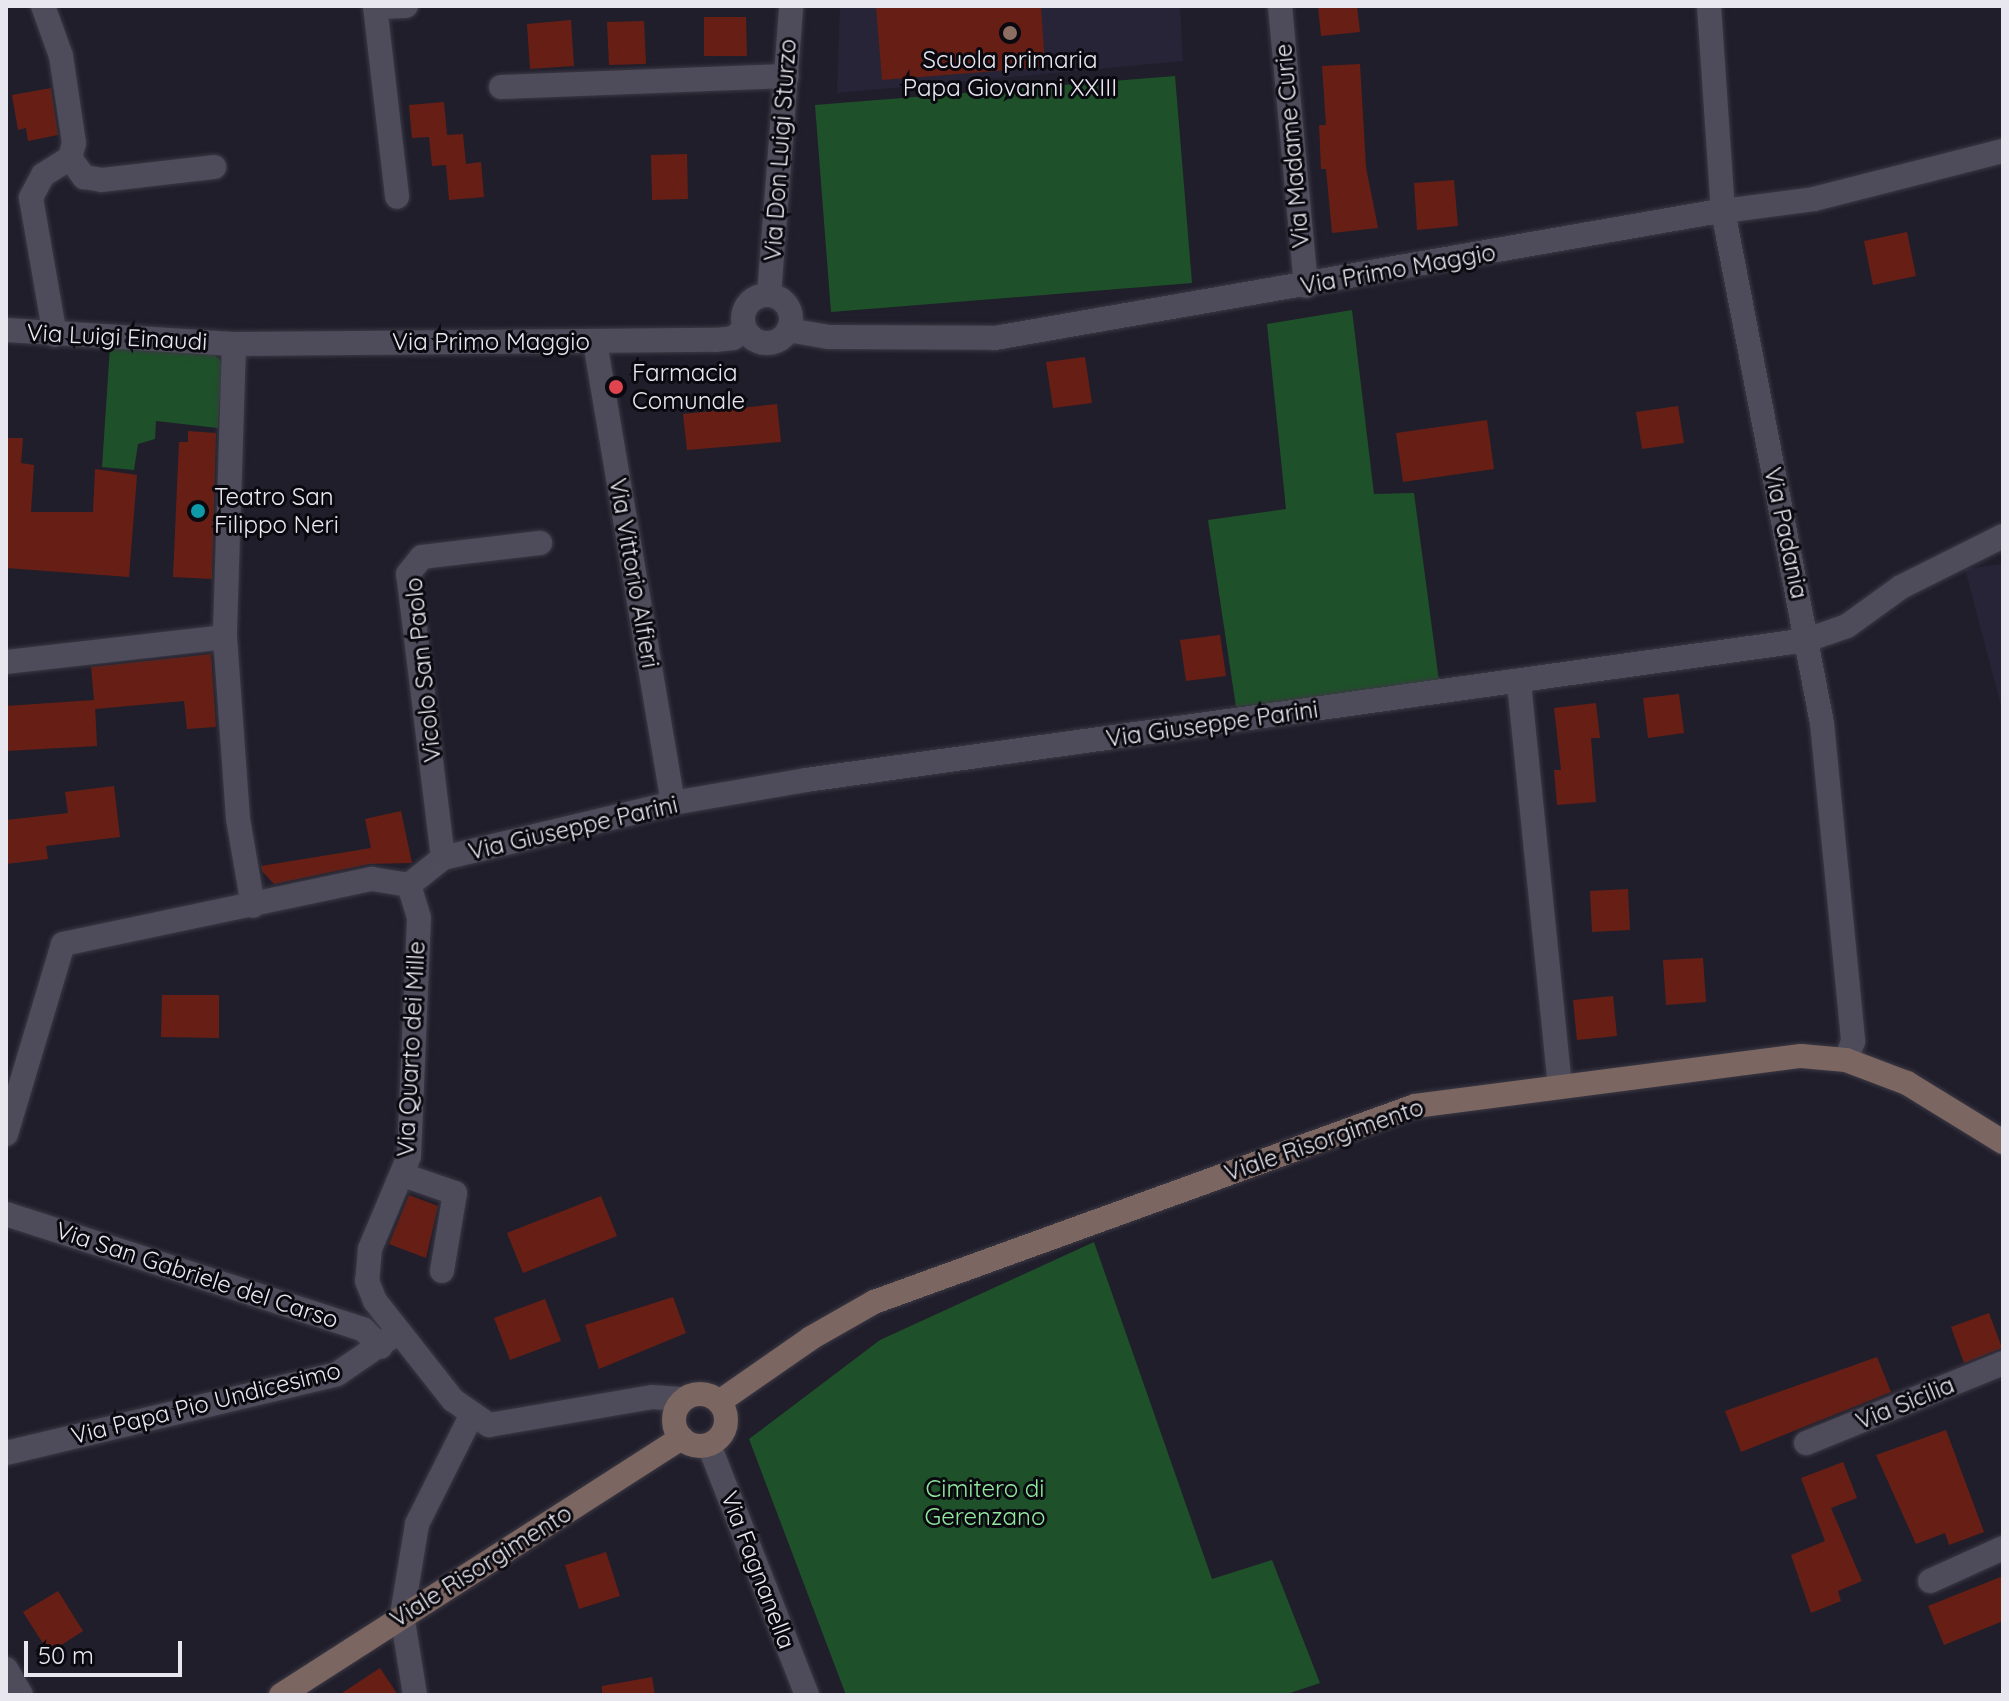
<!DOCTYPE html>
<html>
<head>
<meta charset="utf-8">
<style>
	body { margin:0 }
	#map { position:relative; width:2009px; height:1701px; overflow:hidden; background:#201e2b; font-family:Quicksand,sans-serif }
	div>[style] { position:absolute }
	.built>* { inset:0; background:#272437 }
	.green>* { inset:0; background:#1e5129 }
	.building>* { inset:0; background:#671f15 }
	.roads { filter:drop-shadow(0 0 2px #3b3944) drop-shadow(0 0 2px #3b3944) }
	.street>* { height:24px; margin:-12px; padding:0 12px; transform-origin:12px; border-radius:12px; background:#4e4c5b }
	.street>.ring { margin:-12px; padding:0; box-sizing:content-box; background:none; border:24px solid #4e4c5b; border-radius:50% }
	.secondary>* { height:24px; margin:-12px; padding:0 12px; transform-origin:12px; border-radius:12px; background:#7c6662 }
	.secondary>.ring { margin:-12px; padding:0; box-sizing:content-box; background:none; border:24px solid #7c6662; border-radius:50% }
	.dots>* { width:22px; height:22px; translate:-50% -50%; box-sizing:border-box; border:4px solid #0a090f; border-radius:50% }
	span { translate:-50% -50%; white-space:nowrap; text-align:center; line-height:1.15; -webkit-text-stroke:6px #0a090f; paint-order:stroke }
	.poi-label { font-size:24px; color:#e8e7f0 }
	.left { translate:0 -50%; text-align:left }
	.street-label { font-size:24px; color:#e8e7f0 }
	.park-label { font-size:24px; color:#90e99e }
	.frame { position:absolute; inset:0; border:8px solid #e8e7f0; pointer-events:none }
	.scale { position:absolute; left:24px; top:1641px; width:158px; height:36px; box-sizing:border-box; border:4px solid #e8e7f0; border-top:0; padding-left:10px; font-size:24px; line-height:28px; white-space:nowrap; color:#e8e7f0; -webkit-text-stroke:6px #0a090f; paint-order:stroke }
</style>
</head>
<body>
<div id="map">
	<div class="built">
		<div style="clip-path:polygon(840px 6px,1180px 6px,1183px 61px,837px 93px)"></div>
		<div style="clip-path:polygon(2003px 564px,2003px 713px,1965px 569px)"></div>
	</div>
	<div class="green">
		<div style="clip-path:polygon(1175px 76px,1192px 283px,831px 312px,815px 105px)"></div>
		<div style="clip-path:polygon(1352px 310px,1374px 494px,1414px 493px,1439px 681px,1236px 707px,1208px 520px,1286px 509px,1267px 324px)"></div>
		<div style="clip-path:polygon(110px 347px,209px 350px,222px 362px,218px 428px,156px 421px,155px 439px,138px 444px,134px 470px,102px 467px)"></div>
		<div style="clip-path:polygon(1094px 1242px,1212px 1579px,1272px 1560px,1320px 1683px,1284px 1695px,846px 1695px,749px 1439px,880px 1340px)"></div>
	</div>
	<div class="building">
		<div style="clip-path:polygon(876px 6px,1041px 6px,1045px 67px,882px 80px)"></div>
		<div style="clip-path:polygon(1318px 6px,1357px 6px,1360px 32px,1321px 36px)"></div>
		<div style="clip-path:polygon(704px 17px,746px 17px,747px 56px,704px 56px)"></div>
		<div style="clip-path:polygon(571px 20px,574px 66px,530px 69px,527px 24px)"></div>
		<div style="clip-path:polygon(644px 21px,646px 64px,609px 65px,607px 22px)"></div>
		<div style="clip-path:polygon(1360px 64px,1366px 167px,1378px 228px,1332px 233px,1326px 169px,1321px 169px,1319px 125px,1326px 125px,1322px 66px)"></div>
		<div style="clip-path:polygon(51px 88px,58px 135px,28px 141px,26px 128px,18px 130px,12px 95px)"></div>
		<div style="clip-path:polygon(444px 102px,447px 135px,463px 134px,466px 164px,481px 162px,484px 197px,449px 200px,446px 165px,432px 166px,429px 137px,412px 138px,409px 105px)"></div>
		<div style="clip-path:polygon(687px 154px,688px 199px,652px 200px,651px 155px)"></div>
		<div style="clip-path:polygon(1454px 180px,1458px 226px,1417px 230px,1414px 183px)"></div>
		<div style="clip-path:polygon(1907px 232px,1916px 276px,1873px 285px,1864px 241px)"></div>
		<div style="clip-path:polygon(1085px 357px,1092px 403px,1053px 408px,1046px 362px)"></div>
		<div style="clip-path:polygon(777px 404px,781px 442px,687px 450px,683px 414px)"></div>
		<div style="clip-path:polygon(1678px 406px,1684px 443px,1642px 449px,1636px 412px)"></div>
		<div style="clip-path:polygon(1487px 420px,1494px 469px,1403px 482px,1396px 433px)"></div>
		<div style="clip-path:polygon(188px 431px,216px 433px,212px 579px,173px 577px,179px 442px,188px 442px)"></div>
		<div style="clip-path:polygon(6px 438px,23px 438px,21px 463px,34px 465px,31px 512px,93px 512px,95px 469px,137px 475px,129px 577px,6px 568px)"></div>
		<div style="clip-path:polygon(1220px 635px,1226px 676px,1186px 681px,1180px 640px)"></div>
		<div style="clip-path:polygon(211px 654px,216px 727px,187px 729px,184px 701px,95px 709px,95px 704px,97px 746px,6px 751px,6px 706px,94px 700px,91px 667px)"></div>
		<div style="clip-path:polygon(1679px 694px,1684px 733px,1648px 738px,1643px 698px)"></div>
		<div style="clip-path:polygon(1596px 703px,1600px 738px,1591px 738px,1596px 802px,1557px 805px,1554px 770px,1561px 770px,1554px 708px)"></div>
		<div style="clip-path:polygon(114px 786px,120px 837px,46px 846px,48px 859px,6px 864px,6px 820px,68px 813px,65px 792px)"></div>
		<div style="clip-path:polygon(401px 811px,412px 863px,369px 864px,274px 884px,262px 871px,261px 866px,371px 848px,365px 819px)"></div>
		<div style="clip-path:polygon(1628px 889px,1630px 930px,1592px 932px,1590px 891px)"></div>
		<div style="clip-path:polygon(1703px 958px,1706px 1002px,1666px 1005px,1663px 960px)"></div>
		<div style="clip-path:polygon(162px 995px,219px 995px,219px 1038px,161px 1037px)"></div>
		<div style="clip-path:polygon(1613px 996px,1617px 1036px,1577px 1040px,1573px 1000px)"></div>
		<div style="clip-path:polygon(409px 1195px,438px 1206px,426px 1258px,389px 1244px)"></div>
		<div style="clip-path:polygon(601px 1196px,617px 1236px,523px 1273px,507px 1233px)"></div>
		<div style="clip-path:polygon(673px 1297px,686px 1333px,599px 1369px,585px 1325px)"></div>
		<div style="clip-path:polygon(545px 1299px,561px 1341px,510px 1360px,494px 1318px)"></div>
		<div style="clip-path:polygon(1989px 1313px,2002px 1348px,1964px 1363px,1951px 1327px)"></div>
		<div style="clip-path:polygon(1877px 1357px,1891px 1392px,1741px 1452px,1725px 1411px)"></div>
		<div style="clip-path:polygon(1946px 1430px,1984px 1532px,1949px 1545px,1945px 1533px,1916px 1544px,1876px 1455px)"></div>
		<div style="clip-path:polygon(1843px 1462px,1857px 1498px,1831px 1508px,1862px 1581px,1838px 1591px,1841px 1601px,1811px 1613px,1791px 1555px,1825px 1541px,1801px 1478px)"></div>
		<div style="clip-path:polygon(606px 1552px,620px 1596px,579px 1609px,565px 1565px)"></div>
		<div style="clip-path:polygon(2003px 1576px,2003px 1621px,1944px 1645px,1928px 1606px)"></div>
		<div style="clip-path:polygon(58px 1591px,83px 1631px,49px 1653px,23px 1612px)"></div>
		<div style="clip-path:polygon(380px 1668px,398px 1695px,339px 1695px)"></div>
		<div style="clip-path:polygon(652px 1677px,655px 1695px,602px 1695px,602px 1686px)"></div>
	</div>
	<div class="roads">
		<div class="street">
			<div style="left:43px;top:6px;width:53px;rotate:70.2deg"></div>
			<div style="left:61px;top:56px;width:88px;rotate:81.5deg"></div>
			<div style="left:74px;top:143px;width:16px;rotate:105deg"></div>
			<div style="left:70px;top:158px;width:32px;rotate:148deg"></div>
			<div style="left:43px;top:175px;width:26px;rotate:118deg"></div>
			<div style="left:31px;top:198px;width:139px;rotate:80.1deg"></div>
			<div style="left:375px;top:6px;width:192px;rotate:83.4deg"></div>
			<div style="left:1280px;top:6px;width:281px;rotate:84.7deg"></div>
			<div style="left:1709px;top:6px;width:205px;rotate:86.1deg"></div>
			<div style="left:1723px;top:211px;width:521px;rotate:79.06deg"></div>
			<div style="left:1822px;top:723px;width:320px;rotate:84.4deg"></div>
			<div style="left:1853px;top:1041px;width:20px;rotate:110deg"></div>
			<div style="left:375px;top:7px;width:31px;rotate:-2deg"></div>
			<div style="left:501px;top:87px;width:286px;rotate:-2.2deg"></div>
			<div style="left:70px;top:158px;width:24px;rotate:54deg"></div>
			<div style="left:84px;top:177px;width:18px;rotate:9deg"></div>
			<div style="left:102px;top:180px;width:113px;rotate:-6.6deg"></div>
			<div style="left:769px;top:295px;width:290px;rotate:-85.6deg"></div>
			<div class="ring" style="left:743px;top:295px;width:24px;height:24px"></div>
			<div style="left:6px;top:330px;width:228px;rotate:3.5deg"></div>
			<div style="left:234px;top:344px;width:481px;rotate:-0.5deg"></div>
			<div style="left:715px;top:340px;width:18px;rotate:-6deg"></div>
			<div style="left:733px;top:338px;width:15px;rotate:-37deg"></div>
			<div style="left:788px;top:330px;width:42px;rotate:9.7deg"></div>
			<div style="left:829px;top:337px;width:166px;rotate:0.3deg"></div>
			<div style="left:995px;top:338px;width:724px;rotate:-9.94deg"></div>
			<div style="left:1708px;top:213px;width:107px;rotate:-7.5deg"></div>
			<div style="left:1814px;top:199px;width:195px;rotate:-14.3deg"></div>
			<div style="left:595px;top:342px;width:468px;rotate:80.4deg"></div>
			<div style="left:234px;top:344px;width:293px;rotate:91.8deg"></div>
			<div style="left:225px;top:637px;width:182px;rotate:85.9deg"></div>
			<div style="left:238px;top:819px;width:88px;rotate:80.2deg"></div>
			<div style="left:6px;top:662px;width:220px;rotate:-6.5deg"></div>
			<div style="left:1519px;top:683px;width:405px;rotate:84.2deg"></div>
			<div style="left:443px;top:858px;width:286px;rotate:-97deg"></div>
			<div style="left:408px;top:574px;width:22px;rotate:-51deg"></div>
			<div style="left:422px;top:557px;width:119px;rotate:-6.8deg"></div>
			<div style="left:409px;top:885px;width:43px;rotate:-38.5deg"></div>
			<div style="left:443px;top:858px;width:236px;rotate:-13.4deg"></div>
			<div style="left:673px;top:803px;width:135px;rotate:-9.8deg"></div>
			<div style="left:806px;top:780px;width:1011px;rotate:-7.96deg"></div>
			<div style="left:1807px;top:640px;width:42px;rotate:-19.3deg"></div>
			<div style="left:1847px;top:626px;width:67px;rotate:-35.8deg"></div>
			<div style="left:1901px;top:587px;width:114px;rotate:-26.6deg"></div>
			<div style="left:6px;top:1134px;width:198px;rotate:-73.3deg"></div>
			<div style="left:63px;top:944px;width:316px;rotate:-11.9deg"></div>
			<div style="left:372px;top:879px;width:37px;rotate:9deg"></div>
			<div style="left:409px;top:885px;width:34px;rotate:73deg"></div>
			<div style="left:419px;top:918px;width:238px;rotate:92.4deg"></div>
			<div style="left:409px;top:1156px;width:101px;rotate:112.8deg"></div>
			<div style="left:370px;top:1249px;width:32px;rotate:95deg"></div>
			<div style="left:367px;top:1281px;width:22px;rotate:68deg"></div>
			<div style="left:375px;top:1301px;width:126px;rotate:51.8deg"></div>
			<div style="left:453px;top:1400px;width:44px;rotate:34.8deg"></div>
			<div style="left:489px;top:1425px;width:165px;rotate:-9.7deg"></div>
			<div style="left:652px;top:1397px;width:32px;rotate:4deg"></div>
			<div style="left:403px;top:1175px;width:55px;rotate:19.1deg"></div>
			<div style="left:455px;top:1193px;width:79px;rotate:99.5deg"></div>
			<div style="left:6px;top:1214px;width:375px;rotate:17.9deg"></div>
			<div style="left:363px;top:1329px;width:25px;rotate:45deg"></div>
			<div style="left:1806px;top:1443px;width:213px;rotate:-22.1deg"></div>
			<div style="left:709px;top:1445px;width:269px;rotate:68.6deg"></div>
			<div style="left:6px;top:1453px;width:340px;rotate:-13.4deg"></div>
			<div style="left:337px;top:1374px;width:73px;rotate:-34.3deg"></div>
			<div style="left:1930px;top:1581px;width:80px;rotate:-24.3deg"></div>
			<div style="left:6px;top:1669px;width:30px;rotate:60deg"></div>
			<div style="left:415px;top:1695px;width:81px;rotate:-99.2deg"></div>
			<div style="left:402px;top:1615px;width:92px;rotate:-80.6deg"></div>
			<div style="left:417px;top:1524px;width:121px;rotate:-63.4deg"></div>
		</div>
		<div class="secondary">
			<div class="ring" style="left:674px;top:1394px;width:28px;height:28px"></div>
			<div style="left:719px;top:1402px;width:112px;rotate:-34.8deg"></div>
			<div style="left:811px;top:1338px;width:73px;rotate:-29.7deg"></div>
			<div style="left:874px;top:1302px;width:575px;rotate:-19.92deg"></div>
			<div style="left:1415px;top:1106px;width:389px;rotate:-7.4deg"></div>
			<div style="left:1801px;top:1056px;width:45px;rotate:5.1deg"></div>
			<div style="left:1846px;top:1060px;width:65px;rotate:20.7deg"></div>
			<div style="left:1907px;top:1083px;width:113px;rotate:31.6deg"></div>
			<div style="left:281px;top:1695px;width:476px;rotate:-32.7deg"></div>
		</div>
	</div>
	<div class="dots">
		<div style="left:1010px;top:33px;background:#8d6e63"></div>
		<div style="left:616px;top:387px;background:#e0444e"></div>
		<div style="left:198px;top:511px;background:#0f9aa8"></div>
	</div>
	<div class="poi-label">
		<span style="left:1010px;top:74px">Scuola primaria<br>Papa Giovanni XXIII</span>
		<span class="left" style="left:632px;top:387px">Farmacia<br>Comunale</span>
		<span class="left" style="left:214px;top:511px">Teatro San<br>Filippo Neri</span>
	</div>
	<div class="street-label">
		<span style="left:1292px;top:146px;rotate:-95deg">Via Madame Curie</span>
		<span style="left:780px;top:150px;rotate:-86deg">Via Don Luigi Sturzo</span>
		<span style="left:1398px;top:269px;rotate:-10deg">Via Primo Maggio</span>
		<span style="left:117px;top:337px;rotate:3deg">Via Luigi Einaudi</span>
		<span style="left:491px;top:342px">Via Primo Maggio</span>
		<span style="left:1786px;top:533px;rotate:78deg">Via Padania</span>
		<span style="left:634px;top:573px;rotate:80deg">Via Vittorio Alfieri</span>
		<span style="left:423px;top:670px;rotate:-96deg">Vicolo San Paolo</span>
		<span style="left:1212px;top:724px;rotate:-8deg">Via Giuseppe Parini</span>
		<span style="left:573px;top:828px;rotate:-13deg">Via Giuseppe Parini</span>
		<span style="left:411px;top:1049px;rotate:-87deg">Via Quarto dei Mille</span>
		<span style="left:1324px;top:1140px;rotate:-19deg">Viale Risorgimento</span>
		<span style="left:197px;top:1275px;rotate:18deg">Via San Gabriele del Carso</span>
		<span style="left:206px;top:1403px;rotate:-14deg">Via Papa Pio Undicesimo</span>
		<span style="left:1905px;top:1403px;rotate:-22deg">Via Sicilia</span>
		<span style="left:481px;top:1566px;rotate:-32deg">Viale Risorgimento</span>
		<span style="left:758px;top:1570px;rotate:69deg">Via Fagnanella</span>
	</div>
	<div class="park-label">
		<span style="left:985px;top:1503px">Cimitero di<br>Gerenzano</span>
	</div>
	<div class="frame"></div>
	<div class="scale">50 m</div>
</div>
</body>
</html>
